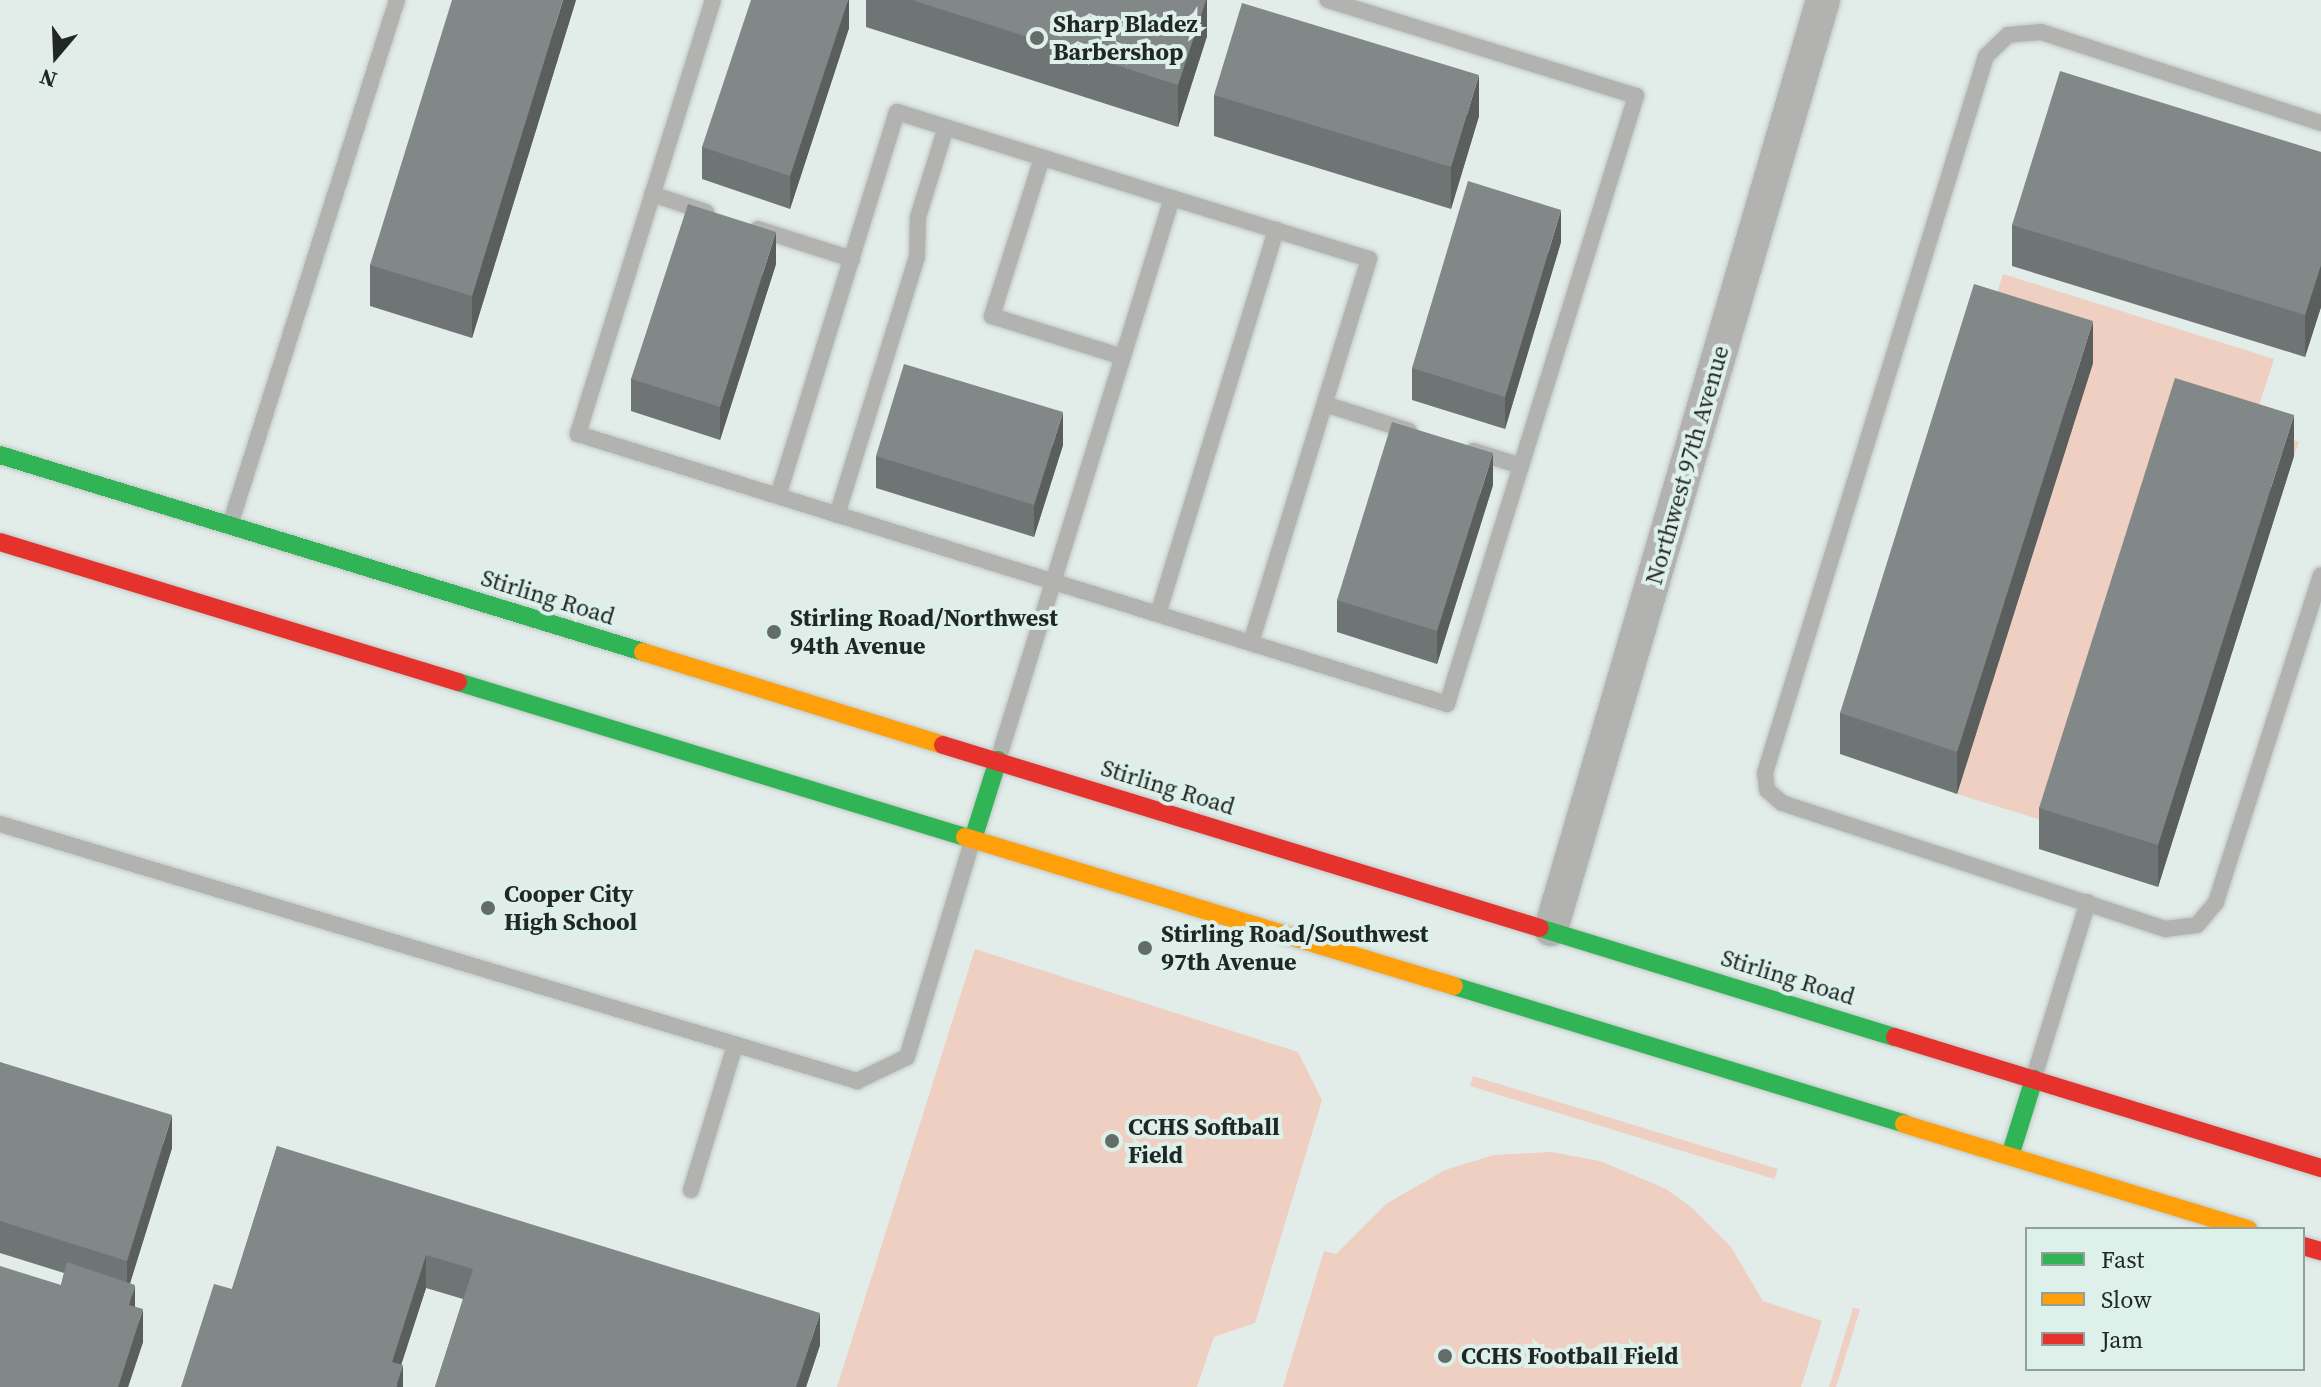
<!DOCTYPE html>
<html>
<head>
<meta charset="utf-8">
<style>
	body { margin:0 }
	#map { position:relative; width:2321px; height:1387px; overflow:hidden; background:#e2ece9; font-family:"Source Serif 4",serif }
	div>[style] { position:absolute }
	.green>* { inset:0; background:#eecfc1 }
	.roads { filter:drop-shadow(0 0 2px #c0c8c5) drop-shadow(0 0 2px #c0c8c5) }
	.lane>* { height:16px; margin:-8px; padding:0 8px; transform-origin:8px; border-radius:8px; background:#b2b2b1 }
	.street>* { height:34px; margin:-17px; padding:0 17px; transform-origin:17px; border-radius:17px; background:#b2b2b1 }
	.fast>* { height:18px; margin:-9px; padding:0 9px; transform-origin:9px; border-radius:9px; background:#30b455 }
	.slow>* { height:18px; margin:-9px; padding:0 9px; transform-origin:9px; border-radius:9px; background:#ff9f0a }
	.jam>* { height:18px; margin:-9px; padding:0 9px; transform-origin:9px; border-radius:9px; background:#e5322d }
	.wall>* { inset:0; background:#6f7574 }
	.shaded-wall>* { inset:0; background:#5a5f5e }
	.building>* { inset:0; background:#818887 }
	.dots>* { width:22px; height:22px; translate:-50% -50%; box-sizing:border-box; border:4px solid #def0ea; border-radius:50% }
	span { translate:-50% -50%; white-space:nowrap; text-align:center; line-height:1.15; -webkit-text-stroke:8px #def0ea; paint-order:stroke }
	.poi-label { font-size:24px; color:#202725; font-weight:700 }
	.left { translate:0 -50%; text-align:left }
	.street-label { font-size:24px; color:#202725 }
	.legend { position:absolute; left:2025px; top:1227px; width:280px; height:144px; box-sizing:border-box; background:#def0ea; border:2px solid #92a09b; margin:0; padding:10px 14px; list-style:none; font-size:24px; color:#202725 }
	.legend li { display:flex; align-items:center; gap:16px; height:40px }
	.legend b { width:40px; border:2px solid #92a09b }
	.north { position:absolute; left:16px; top:16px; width:80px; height:80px; -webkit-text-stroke:6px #def0ea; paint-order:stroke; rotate:199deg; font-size:22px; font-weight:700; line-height:32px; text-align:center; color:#202725 }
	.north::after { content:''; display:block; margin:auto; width:28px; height:36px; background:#202725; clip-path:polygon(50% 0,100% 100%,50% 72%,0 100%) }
</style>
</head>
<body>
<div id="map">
	<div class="green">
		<div style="clip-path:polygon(2003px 274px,2274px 359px,2252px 427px,2299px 442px,2294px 456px,2176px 419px,2048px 822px,1957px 794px,2092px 363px,1988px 321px)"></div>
		<div style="clip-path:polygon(975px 949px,1298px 1052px,1322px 1100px,1255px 1323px,1214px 1337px,1197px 1387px,837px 1387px)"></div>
		<div style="clip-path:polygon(1473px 1076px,1778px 1169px,1774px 1179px,1470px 1086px)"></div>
		<div style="clip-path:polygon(1551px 1152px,1600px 1161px,1666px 1189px,1691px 1207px,1731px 1247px,1763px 1301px,1822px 1321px,1801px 1387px,1283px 1387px,1324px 1251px,1336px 1254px,1386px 1204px,1445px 1170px,1494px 1155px)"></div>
		<div style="clip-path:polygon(1853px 1308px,1860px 1309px,1836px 1387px,1829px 1387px)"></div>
	</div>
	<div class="roads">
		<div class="lane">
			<div style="left:713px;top:0;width:455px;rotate:107.3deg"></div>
			<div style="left:578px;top:434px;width:910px;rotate:17.26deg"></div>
			<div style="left:1447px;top:704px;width:637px;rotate:-72.73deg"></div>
			<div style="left:1636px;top:96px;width:323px;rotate:-162.7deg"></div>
			<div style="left:2321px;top:123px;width:294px;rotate:-162deg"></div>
			<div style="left:2041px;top:32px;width:33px;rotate:175deg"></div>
			<div style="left:2008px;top:35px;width:30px;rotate:136deg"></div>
			<div style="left:1986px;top:56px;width:750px;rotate:107.13deg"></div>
			<div style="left:1765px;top:773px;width:17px;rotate:83deg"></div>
			<div style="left:1767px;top:790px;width:20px;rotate:41deg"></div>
			<div style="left:1782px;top:803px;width:403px;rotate:18.2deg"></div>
			<div style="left:2165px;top:929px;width:32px;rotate:-7deg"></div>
			<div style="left:2197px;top:925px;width:30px;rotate:-50deg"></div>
			<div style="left:2216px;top:902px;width:343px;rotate:-72.2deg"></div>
			<div style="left:1042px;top:158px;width:166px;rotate:107.6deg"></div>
			<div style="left:992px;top:316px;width:137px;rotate:17.4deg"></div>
			<div style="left:652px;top:194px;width:57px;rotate:18.4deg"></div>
			<div style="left:1172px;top:198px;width:206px;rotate:17.2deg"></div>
			<div style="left:1369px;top:259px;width:402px;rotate:107.1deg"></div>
			<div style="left:758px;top:229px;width:99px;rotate:17.7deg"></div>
			<div style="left:1325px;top:404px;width:88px;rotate:17.8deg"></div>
			<div style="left:1473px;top:451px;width:50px;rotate:17.4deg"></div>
			<div style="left:778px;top:496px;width:402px;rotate:-72.8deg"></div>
			<div style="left:897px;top:112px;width:288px;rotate:17.4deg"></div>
			<div style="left:1172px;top:198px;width:588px;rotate:107.2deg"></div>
			<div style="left:837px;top:515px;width:270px;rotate:-72.8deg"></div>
			<div style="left:917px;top:257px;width:40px;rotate:-88.6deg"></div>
			<div style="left:918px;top:217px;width:94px;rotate:-72.7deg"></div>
			<div style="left:230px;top:525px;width:551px;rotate:-72.35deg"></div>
			<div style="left:1158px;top:614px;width:402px;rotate:-72.9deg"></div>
			<div style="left:0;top:824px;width:895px;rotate:16.69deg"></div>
			<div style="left:857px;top:1081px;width:55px;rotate:-25.6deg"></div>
			<div style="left:907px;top:1057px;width:225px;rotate:-73.2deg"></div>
			<div style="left:2034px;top:1077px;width:183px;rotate:-72.9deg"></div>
			<div style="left:691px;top:1190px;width:152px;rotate:-73.1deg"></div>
		</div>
		<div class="street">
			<div style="left:1551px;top:929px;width:968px;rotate:-73.68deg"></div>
		</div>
		<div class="fast">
			<div style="left:0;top:455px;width:673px;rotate:17.03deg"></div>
			<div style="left:458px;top:682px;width:530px;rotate:17deg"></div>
			<div style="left:973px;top:839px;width:83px;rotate:-72.4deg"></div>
			<div style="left:1540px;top:928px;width:371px;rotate:17.1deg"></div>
			<div style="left:1454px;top:986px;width:471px;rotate:17deg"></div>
			<div style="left:2010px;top:1156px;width:81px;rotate:-72.7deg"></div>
		</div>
		<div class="slow">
			<div style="left:643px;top:652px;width:314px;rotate:17.2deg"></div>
			<div style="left:965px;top:837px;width:511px;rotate:16.95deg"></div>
			<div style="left:1904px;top:1124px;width:360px;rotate:17deg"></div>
		</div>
		<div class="jam">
			<div style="left:0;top:542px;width:479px;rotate:17deg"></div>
			<div style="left:943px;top:745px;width:624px;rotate:17.04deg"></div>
			<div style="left:1895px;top:1037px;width:446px;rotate:17.1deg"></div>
			<div style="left:2303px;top:1246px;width:19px;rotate:16deg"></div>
		</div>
	</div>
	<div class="wall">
		<div style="clip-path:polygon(576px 0,472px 338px,370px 306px,370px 265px)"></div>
		<div style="clip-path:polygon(849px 0,849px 28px,790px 209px,702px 179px,702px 147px)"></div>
		<div style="clip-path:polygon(866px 0,1207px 0,1207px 36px,1178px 127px,866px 27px)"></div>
		<div style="clip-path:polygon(1214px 95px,1479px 116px,1451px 209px,1214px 136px)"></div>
		<div style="clip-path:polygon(2321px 152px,2321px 307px,2305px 357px,2012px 266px,2012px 225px)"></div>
		<div style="clip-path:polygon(1561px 242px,1505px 429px,1412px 400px,1412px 368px)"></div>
		<div style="clip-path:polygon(776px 264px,720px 440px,631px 411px,631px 379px)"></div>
		<div style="clip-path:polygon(2093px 363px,1957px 794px,1840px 754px,1840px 713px)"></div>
		<div style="clip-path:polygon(1063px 445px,1034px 537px,876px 488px,876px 456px)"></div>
		<div style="clip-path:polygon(2294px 456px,2158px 887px,2039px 849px,2039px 808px)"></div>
		<div style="clip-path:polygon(1493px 485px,1437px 664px,1337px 632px,1337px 600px)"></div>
		<div style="clip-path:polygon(0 1062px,172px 1148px,130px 1283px,143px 1342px,128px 1387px,0 1387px,61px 1285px,64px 1273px,0 1253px)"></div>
		<div style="clip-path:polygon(277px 1146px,820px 1345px,806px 1387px,435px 1387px,463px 1299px,426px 1288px,401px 1365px,403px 1387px,232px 1289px)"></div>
	</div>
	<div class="shaded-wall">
		<div style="clip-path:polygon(563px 0,576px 0,472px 338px,472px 296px)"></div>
		<div style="clip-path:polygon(848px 0,849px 0,849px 28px,790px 209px,790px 176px)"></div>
		<div style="clip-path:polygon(1206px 0,1207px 0,1207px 36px,1178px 127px,1178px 85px)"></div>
		<div style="clip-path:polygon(1479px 75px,1479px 116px,1451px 209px,1451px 167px)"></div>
		<div style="clip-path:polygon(1561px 210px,1561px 242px,1505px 429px,1505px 397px)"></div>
		<div style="clip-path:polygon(776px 232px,776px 264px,720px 440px,720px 407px)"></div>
		<div style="clip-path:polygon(2321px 265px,2321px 307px,2305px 357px,2305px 315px)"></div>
		<div style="clip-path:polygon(2093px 321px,2093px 363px,1957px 794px,1957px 752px)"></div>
		<div style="clip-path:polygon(1063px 412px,1063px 445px,1034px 537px,1034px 505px)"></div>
		<div style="clip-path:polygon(2294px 415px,2294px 456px,2158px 887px,2158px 845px)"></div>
		<div style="clip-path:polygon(1493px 453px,1493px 485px,1437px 664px,1437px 631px)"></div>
		<div style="clip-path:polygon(172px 1115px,172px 1148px,127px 1293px,127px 1261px)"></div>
		<div style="clip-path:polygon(426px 1255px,426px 1288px,394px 1387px,392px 1362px)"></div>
		<div style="clip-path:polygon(135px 1285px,135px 1317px,129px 1305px)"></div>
		<div style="clip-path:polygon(143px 1309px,143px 1342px,128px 1387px,118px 1387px)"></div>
		<div style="clip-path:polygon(820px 1313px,820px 1345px,806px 1387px,796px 1387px)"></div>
		<div style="clip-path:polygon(403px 1365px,403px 1387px,396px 1387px)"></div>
	</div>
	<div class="building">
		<div style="clip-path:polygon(452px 0,563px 0,472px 296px,370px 265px)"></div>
		<div style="clip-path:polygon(751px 0,848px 0,790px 176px,702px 147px)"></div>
		<div style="clip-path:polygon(912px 0,1206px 0,1178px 85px)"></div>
		<div style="clip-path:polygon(1242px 3px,1479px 75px,1451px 167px,1214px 95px)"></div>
		<div style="clip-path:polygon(2060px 71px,2321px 152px,2321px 265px,2305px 315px,2012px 225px)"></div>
		<div style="clip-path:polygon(1468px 181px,1561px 210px,1505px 397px,1412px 368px)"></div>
		<div style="clip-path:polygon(688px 204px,776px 232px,720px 407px,631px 379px)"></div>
		<div style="clip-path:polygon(1974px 284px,2093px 321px,1957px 752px,1840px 713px)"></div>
		<div style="clip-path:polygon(904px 364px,1063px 412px,1034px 505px,876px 456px)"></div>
		<div style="clip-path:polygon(2175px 378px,2294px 415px,2158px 845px,2039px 808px)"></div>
		<div style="clip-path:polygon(1392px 422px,1493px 453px,1437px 631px,1337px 600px)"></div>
		<div style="clip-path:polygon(0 1062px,172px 1115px,127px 1261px,0 1221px)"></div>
		<div style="clip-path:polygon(277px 1146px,820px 1313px,796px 1387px,435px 1387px,473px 1269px,426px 1255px,392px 1362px,403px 1365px,396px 1387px,181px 1387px,214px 1284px,232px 1289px)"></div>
		<div style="clip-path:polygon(67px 1262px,135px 1285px,129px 1305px,143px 1309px,118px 1387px,0 1387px,0 1266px,61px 1285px)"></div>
	</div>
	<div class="dots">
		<div style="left:1037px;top:38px;background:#646c6a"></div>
		<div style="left:774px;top:632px;background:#646c6a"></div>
		<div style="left:488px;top:908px;background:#646c6a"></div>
		<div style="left:1145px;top:948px;background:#646c6a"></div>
		<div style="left:1112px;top:1141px;background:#646c6a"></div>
		<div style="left:1445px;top:1356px;background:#646c6a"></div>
	</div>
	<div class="poi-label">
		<span class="left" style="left:1053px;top:38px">Sharp Bladez<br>Barbershop</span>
		<span class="left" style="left:790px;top:632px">Stirling Road/Northwest<br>94th Avenue</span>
		<span class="left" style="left:504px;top:908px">Cooper City<br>High School</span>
		<span class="left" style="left:1161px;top:948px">Stirling Road/Southwest<br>97th Avenue</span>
		<span class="left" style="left:1128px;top:1141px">CCHS Softball<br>Field</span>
		<span class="left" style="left:1461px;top:1356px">CCHS Football Field</span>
	</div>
	<div class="street-label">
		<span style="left:1687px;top:465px;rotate:-74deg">Northwest 97th Avenue</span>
		<span style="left:548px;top:597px;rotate:17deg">Stirling Road</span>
		<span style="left:1168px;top:787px;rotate:17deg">Stirling Road</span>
		<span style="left:1788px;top:977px;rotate:17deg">Stirling Road</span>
	</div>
	<ul class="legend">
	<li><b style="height:10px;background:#30b455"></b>Fast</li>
	<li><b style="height:10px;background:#ff9f0a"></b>Slow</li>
	<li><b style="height:10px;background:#e5322d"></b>Jam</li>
	</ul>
	<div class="north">N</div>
</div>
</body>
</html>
